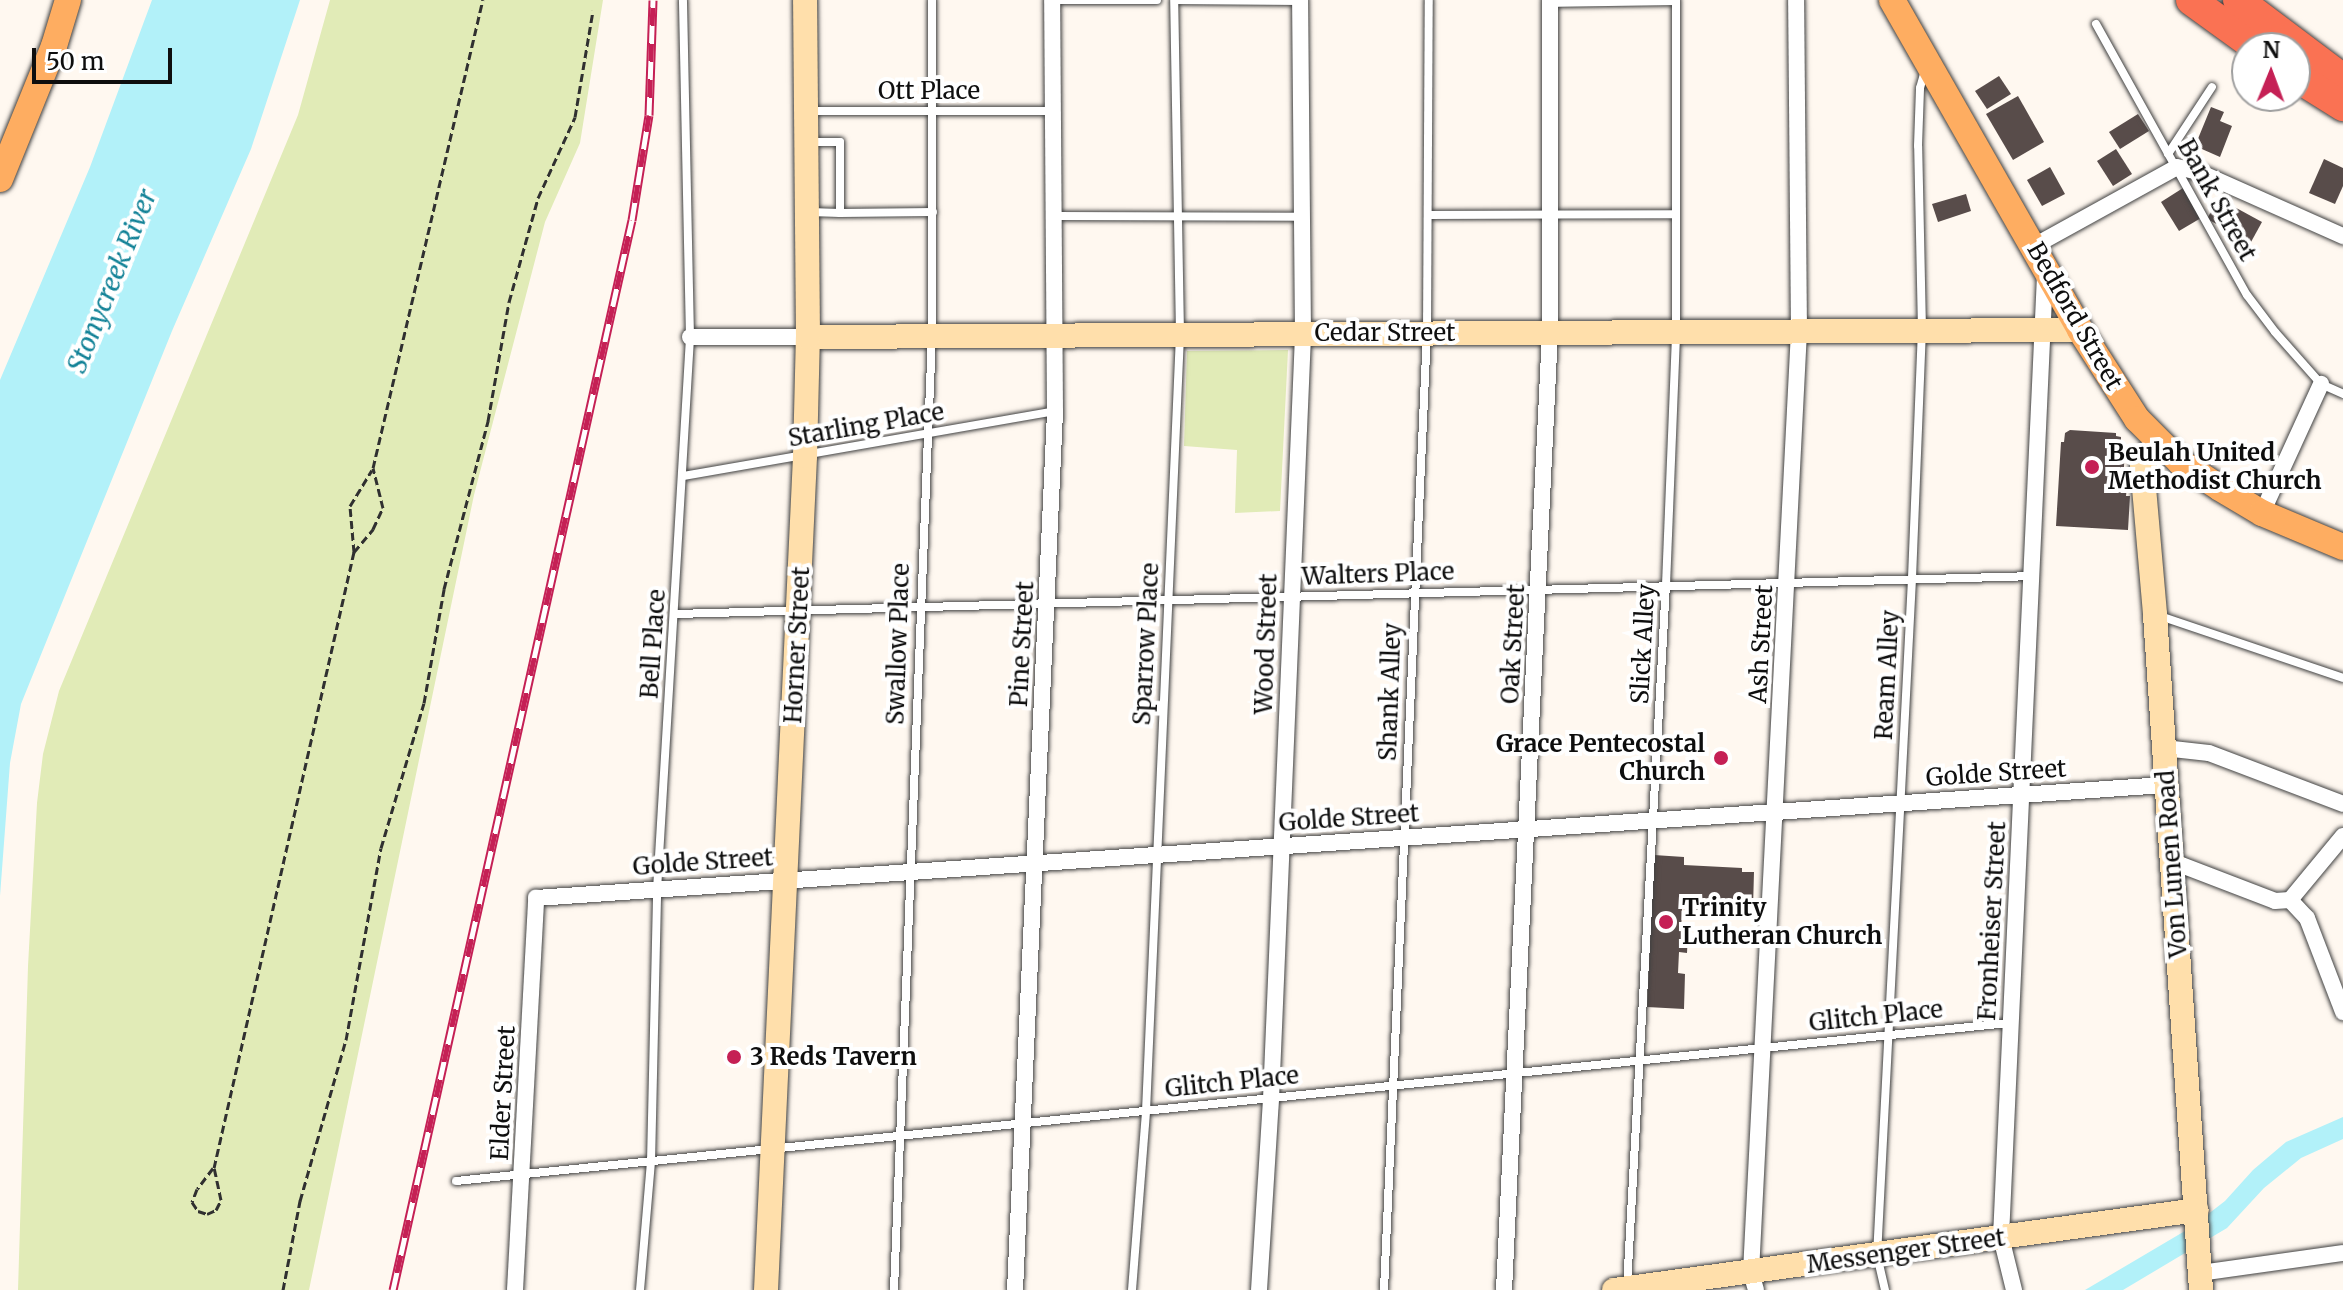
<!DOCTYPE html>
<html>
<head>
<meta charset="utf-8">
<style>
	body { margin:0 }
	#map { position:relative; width:2343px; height:1290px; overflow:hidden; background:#fff8f0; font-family:Merriweather,serif }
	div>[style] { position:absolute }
	.green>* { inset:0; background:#e1ebb7 }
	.water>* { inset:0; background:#b2f1f9 }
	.building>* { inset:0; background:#584c4a }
	.path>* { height:3px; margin-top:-1.5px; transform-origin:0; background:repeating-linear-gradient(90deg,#303030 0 8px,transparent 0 12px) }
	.roads { filter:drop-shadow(0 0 2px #414141) drop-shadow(0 0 2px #414141) }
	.lane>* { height:8px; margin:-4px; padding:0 4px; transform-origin:4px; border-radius:4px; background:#fff }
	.street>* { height:16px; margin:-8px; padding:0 8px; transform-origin:8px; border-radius:8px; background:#fff }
	.secondary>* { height:24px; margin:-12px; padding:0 12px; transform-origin:12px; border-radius:12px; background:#ffdfab }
	.primary>* { height:26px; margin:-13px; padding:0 13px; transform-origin:13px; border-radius:13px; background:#fead61 }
	.highway>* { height:30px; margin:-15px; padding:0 15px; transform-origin:15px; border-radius:15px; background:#fa7253 }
	.rail>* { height:9px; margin-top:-4.5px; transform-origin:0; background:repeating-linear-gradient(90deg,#fff 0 18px,#c52055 0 36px); box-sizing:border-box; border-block:2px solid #c52055 }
	.dots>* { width:22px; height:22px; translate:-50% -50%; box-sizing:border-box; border:4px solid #fff; border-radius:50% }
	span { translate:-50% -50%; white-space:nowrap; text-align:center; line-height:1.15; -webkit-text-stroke:8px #fff; paint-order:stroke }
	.street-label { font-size:24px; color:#0e0e0e }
	.poi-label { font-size:24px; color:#0e0e0e; font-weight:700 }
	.left { translate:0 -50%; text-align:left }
	.right { translate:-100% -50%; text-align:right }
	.water-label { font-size:26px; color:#128297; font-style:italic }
	.north { position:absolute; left:2231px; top:32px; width:80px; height:80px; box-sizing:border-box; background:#fff; border:2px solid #9f9f9f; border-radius:50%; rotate:1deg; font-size:22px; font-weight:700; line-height:32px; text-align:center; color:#0e0e0e }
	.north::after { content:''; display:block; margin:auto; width:28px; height:36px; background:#c52055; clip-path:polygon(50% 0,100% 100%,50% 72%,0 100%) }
	.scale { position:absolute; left:32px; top:48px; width:140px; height:36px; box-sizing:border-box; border:4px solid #0e0e0e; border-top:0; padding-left:10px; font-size:24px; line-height:28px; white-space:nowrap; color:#0e0e0e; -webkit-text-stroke:6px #fff; paint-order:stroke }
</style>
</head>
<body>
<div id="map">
	<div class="green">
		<div style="clip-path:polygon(330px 0,603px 0,580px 143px,545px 222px,474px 495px,309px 1290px,18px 1290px,28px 966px,37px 803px,43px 754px,59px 691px,298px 115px)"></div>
		<div style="clip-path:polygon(1288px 350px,1280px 511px,1235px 513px,1237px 450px,1184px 446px,1187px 351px)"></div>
	</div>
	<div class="water">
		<div style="clip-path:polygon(152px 0,300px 0,251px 149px,172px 331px,21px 704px,10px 763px,0 896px,0 380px,90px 167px)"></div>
		<div style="clip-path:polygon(2343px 1117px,2343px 1139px,2301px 1158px,2264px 1188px,2227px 1228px,2123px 1290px,2085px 1290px,2190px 1228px,2225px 1201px,2253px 1170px,2286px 1142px)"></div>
	</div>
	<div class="building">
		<div style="clip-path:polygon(1999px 76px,2011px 94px,1987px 109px,1975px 91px)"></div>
		<div style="clip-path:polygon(2018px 96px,2044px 142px,2013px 160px,1986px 114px)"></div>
		<div style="clip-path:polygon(2211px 107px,2224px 112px,2220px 121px,2232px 126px,2220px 157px,2195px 146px)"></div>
		<div style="clip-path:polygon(2138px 114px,2149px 131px,2120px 149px,2109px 132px)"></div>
		<div style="clip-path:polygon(2116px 149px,2132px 174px,2113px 186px,2097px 161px)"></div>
		<div style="clip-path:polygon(2324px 159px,2343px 168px,2343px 186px,2335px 204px,2309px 193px)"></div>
		<div style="clip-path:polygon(2050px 167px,2065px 194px,2042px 206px,2027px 180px)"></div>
		<div style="clip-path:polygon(2183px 188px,2201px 218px,2179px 231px,2161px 202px)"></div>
		<div style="clip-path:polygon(1966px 194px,1971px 211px,1938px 222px,1932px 204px)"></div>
		<div style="clip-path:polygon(2218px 198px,2262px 222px,2251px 242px,2207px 219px)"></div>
		<div style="clip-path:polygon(2070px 430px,2116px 433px,2116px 436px,2121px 437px,2121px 447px,2125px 447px,2123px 486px,2127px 487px,2126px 496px,2130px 496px,2128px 530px,2056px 526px,2061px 442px,2064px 442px,2065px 433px)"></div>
		<div style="clip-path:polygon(1654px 855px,1684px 857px,1684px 865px,1742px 868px,1742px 872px,1754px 872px,1753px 908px,1740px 907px,1740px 912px,1682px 909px,1681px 932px,1688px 932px,1687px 953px,1679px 952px,1678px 973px,1685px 974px,1684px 1009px,1647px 1007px)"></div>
	</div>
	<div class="path">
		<div style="left:354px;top:552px;width:46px;rotate:-95deg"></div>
		<div style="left:350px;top:506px;width:42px;rotate:-58.6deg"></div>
		<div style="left:213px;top:1168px;width:26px;rotate:127deg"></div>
		<div style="left:197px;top:1189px;width:14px;rotate:111deg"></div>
		<div style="left:192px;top:1202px;width:11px;rotate:56deg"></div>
		<div style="left:198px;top:1211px;width:9px;rotate:18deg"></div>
		<div style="left:207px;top:1214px;width:10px;rotate:-24deg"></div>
		<div style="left:216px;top:1210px;width:11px;rotate:-63deg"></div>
		<div style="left:221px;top:1200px;width:33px;rotate:-102deg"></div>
		<div style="left:214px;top:1168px;width:632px;rotate:-77.2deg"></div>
		<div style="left:354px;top:552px;width:30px;rotate:-50deg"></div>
		<div style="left:373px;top:529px;width:23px;rotate:-65deg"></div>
		<div style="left:383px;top:508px;width:41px;rotate:-104deg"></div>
		<div style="left:373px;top:468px;width:481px;rotate:-76.8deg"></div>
		<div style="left:283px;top:1290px;width:91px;rotate:-79.2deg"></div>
		<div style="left:300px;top:1201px;width:167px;rotate:-74.1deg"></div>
		<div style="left:346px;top:1040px;width:195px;rotate:-79.7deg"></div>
		<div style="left:381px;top:848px;width:151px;rotate:-73.5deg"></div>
		<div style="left:424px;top:703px;width:116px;rotate:-80deg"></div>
		<div style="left:444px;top:589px;width:174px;rotate:-75.3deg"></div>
		<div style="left:488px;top:421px;width:121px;rotate:-80deg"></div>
		<div style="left:509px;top:302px;width:108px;rotate:-74.4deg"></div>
		<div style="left:538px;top:198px;width:89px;rotate:-65.4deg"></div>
		<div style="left:575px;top:117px;width:108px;rotate:-80.4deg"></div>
	</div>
	<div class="roads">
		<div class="lane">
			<div style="left:1052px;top:0;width:105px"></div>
			<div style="left:1175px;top:0;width:124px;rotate:0.5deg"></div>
			<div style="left:1550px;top:3px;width:126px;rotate:-0.9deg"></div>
			<div style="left:2096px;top:24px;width:310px;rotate:60.9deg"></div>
			<div style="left:2247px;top:295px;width:46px;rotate:52.9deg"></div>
			<div style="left:2275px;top:332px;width:69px;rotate:48.5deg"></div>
			<div style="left:2321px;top:384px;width:24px;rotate:24deg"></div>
			<div style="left:811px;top:111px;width:241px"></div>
			<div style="left:2168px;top:154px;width:80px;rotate:-56.7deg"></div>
			<div style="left:810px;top:212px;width:30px;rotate:2deg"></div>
			<div style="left:840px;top:213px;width:71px;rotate:-90deg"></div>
			<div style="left:840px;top:142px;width:29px;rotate:180deg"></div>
			<div style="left:840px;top:213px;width:93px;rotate:-0.6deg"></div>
			<div style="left:1428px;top:215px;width:248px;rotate:-0.2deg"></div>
			<div style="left:1054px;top:216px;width:248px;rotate:0.2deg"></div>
			<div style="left:683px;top:476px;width:378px;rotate:-9.9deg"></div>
			<div style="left:675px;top:614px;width:1358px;rotate:-1.6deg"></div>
			<div style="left:2160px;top:616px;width:193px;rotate:18.7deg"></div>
			<div style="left:456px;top:1181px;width:1562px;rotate:-5.81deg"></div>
			<div style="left:1627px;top:1286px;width:702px;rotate:-86.82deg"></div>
			<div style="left:1666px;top:585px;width:253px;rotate:-87.7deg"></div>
			<div style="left:1676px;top:332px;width:332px;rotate:-90deg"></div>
			<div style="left:640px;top:1290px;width:128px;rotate:-85.1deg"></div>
			<div style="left:651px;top:1162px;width:272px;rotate:-88.7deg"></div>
			<div style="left:657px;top:890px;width:554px;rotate:-86.58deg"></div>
			<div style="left:690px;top:337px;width:337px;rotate:-91.2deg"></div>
			<div style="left:894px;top:1290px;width:955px;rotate:-87.72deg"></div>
			<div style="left:932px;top:336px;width:336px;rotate:-90deg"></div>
			<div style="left:1132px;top:1290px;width:180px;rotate:-85.5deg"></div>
			<div style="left:1146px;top:1111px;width:778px;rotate:-87.49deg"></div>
			<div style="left:1180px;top:334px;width:334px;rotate:-91deg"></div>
			<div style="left:1384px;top:1290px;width:958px;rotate:-87.43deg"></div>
			<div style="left:1427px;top:333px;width:333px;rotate:-89.7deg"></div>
			<div style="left:1885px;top:1290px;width:35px;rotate:-103deg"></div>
			<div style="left:1877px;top:1256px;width:679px;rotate:-87.04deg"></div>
			<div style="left:1912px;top:578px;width:248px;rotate:-87.7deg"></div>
			<div style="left:1922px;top:330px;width:184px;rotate:-91.2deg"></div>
			<div style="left:1918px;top:146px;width:58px;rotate:-88deg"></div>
			<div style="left:1920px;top:88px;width:19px;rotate:-74deg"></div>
		</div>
		<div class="street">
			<div style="left:2034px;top:246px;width:163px;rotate:-28.9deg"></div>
			<div style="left:2177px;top:167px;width:23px;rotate:13deg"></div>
			<div style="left:2199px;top:172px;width:158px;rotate:24deg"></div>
			<div style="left:690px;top:337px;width:118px"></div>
			<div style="left:2262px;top:513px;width:142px;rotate:-65.4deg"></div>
			<div style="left:2164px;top:748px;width:45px;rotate:6.3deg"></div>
			<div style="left:2209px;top:753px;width:143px;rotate:20.8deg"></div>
			<div style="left:2171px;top:861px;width:111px;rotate:21deg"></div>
			<div style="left:2275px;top:901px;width:15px;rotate:-4deg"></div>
			<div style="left:2290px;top:900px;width:83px;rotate:-50.4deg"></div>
			<div style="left:2290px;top:900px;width:25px;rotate:47deg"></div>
			<div style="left:2307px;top:918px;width:101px;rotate:69deg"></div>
			<div style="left:2200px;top:1273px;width:144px;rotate:-8deg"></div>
			<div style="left:515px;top:1290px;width:393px;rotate:-86.9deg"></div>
			<div style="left:536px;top:898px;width:1634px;rotate:-3.97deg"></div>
			<div style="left:1015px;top:1290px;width:880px;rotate:-87.39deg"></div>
			<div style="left:1055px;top:411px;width:411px;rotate:-90.4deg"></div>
			<div style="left:1259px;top:1290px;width:191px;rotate:-86.4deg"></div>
			<div style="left:1271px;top:1099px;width:766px;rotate:-87.6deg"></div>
			<div style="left:1303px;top:334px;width:334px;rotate:-90.5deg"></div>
			<div style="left:1504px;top:1290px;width:958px;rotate:-87.25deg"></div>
			<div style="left:1550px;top:333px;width:333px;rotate:-90deg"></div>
			<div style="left:1756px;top:1290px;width:19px;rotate:-106deg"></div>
			<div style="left:1751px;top:1272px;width:942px;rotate:-87.08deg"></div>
			<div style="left:1799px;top:331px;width:331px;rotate:-90.5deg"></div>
			<div style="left:2014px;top:1290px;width:55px;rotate:-103.8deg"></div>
			<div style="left:2001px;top:1237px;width:962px;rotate:-87.38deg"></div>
		</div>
		<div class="secondary">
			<div style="left:808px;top:337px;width:1272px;rotate:-0.32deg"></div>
			<div style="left:2157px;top:442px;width:27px;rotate:123deg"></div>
			<div style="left:2142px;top:465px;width:151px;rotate:85deg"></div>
			<div style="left:2155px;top:615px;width:677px;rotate:86.1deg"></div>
			<div style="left:766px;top:1290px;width:835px;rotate:-87.32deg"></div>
			<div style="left:805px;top:456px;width:119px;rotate:-88.6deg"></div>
			<div style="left:808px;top:337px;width:337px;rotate:-90.5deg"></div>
			<div style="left:1614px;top:1290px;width:588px;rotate:-7.81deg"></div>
		</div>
		<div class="primary">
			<div style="left:1892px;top:0;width:380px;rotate:60.3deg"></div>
			<div style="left:2080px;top:330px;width:106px;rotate:57.4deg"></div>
			<div style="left:2137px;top:419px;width:61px;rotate:45deg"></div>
			<div style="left:2180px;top:462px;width:48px;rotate:33deg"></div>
			<div style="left:2220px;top:488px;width:49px;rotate:30.8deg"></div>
			<div style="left:2262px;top:513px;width:88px;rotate:22.8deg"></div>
			<div style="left:0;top:179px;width:144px;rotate:-67.9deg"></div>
			<div style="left:54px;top:46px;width:48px;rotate:-73.1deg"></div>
		</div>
		<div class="highway">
			<div style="left:2191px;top:0;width:82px;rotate:36deg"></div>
			<div style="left:2238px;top:0;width:131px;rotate:37deg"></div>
			<div style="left:2295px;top:76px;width:57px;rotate:32deg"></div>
		</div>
	</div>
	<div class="rail">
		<div style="left:393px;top:1290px;width:1096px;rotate:-77.41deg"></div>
		<div style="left:632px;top:220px;width:106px;rotate:-80.8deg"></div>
		<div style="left:649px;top:115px;width:115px;rotate:-88deg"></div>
	</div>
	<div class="dots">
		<div style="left:2092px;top:467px;background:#c52055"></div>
		<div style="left:1721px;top:758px;background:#c52055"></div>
		<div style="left:1666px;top:922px;background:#c52055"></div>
		<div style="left:734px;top:1057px;background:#c52055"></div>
	</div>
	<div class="street-label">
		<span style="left:929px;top:91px">Ott Place</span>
		<span style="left:2217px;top:200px;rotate:61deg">Bank Street</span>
		<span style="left:2075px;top:316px;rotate:60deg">Bedford Street</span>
		<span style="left:1385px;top:333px">Cedar Street</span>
		<span style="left:866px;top:425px;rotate:-10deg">Starling Place</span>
		<span style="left:1378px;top:574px;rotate:-2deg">Walters Place</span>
		<span style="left:653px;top:644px;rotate:-86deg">Bell Place</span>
		<span style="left:898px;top:644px;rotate:-88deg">Swallow Place</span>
		<span style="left:1022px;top:644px;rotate:-87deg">Pine Street</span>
		<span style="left:1146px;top:644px;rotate:-87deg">Sparrow Place</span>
		<span style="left:1266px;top:644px;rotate:-88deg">Wood Street</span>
		<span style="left:1513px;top:644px;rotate:-87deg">Oak Street</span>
		<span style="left:1643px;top:644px;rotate:-87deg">Slick Alley</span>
		<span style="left:1761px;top:644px;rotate:-87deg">Ash Street</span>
		<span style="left:797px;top:645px;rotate:-87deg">Horner Street</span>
		<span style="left:1887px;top:675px;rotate:-87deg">Ream Alley</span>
		<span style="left:1390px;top:692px;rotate:-88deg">Shank Alley</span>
		<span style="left:1996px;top:773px;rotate:-4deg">Golde Street</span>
		<span style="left:1349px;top:818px;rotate:-4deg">Golde Street</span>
		<span style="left:703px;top:862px;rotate:-4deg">Golde Street</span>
		<span style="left:2172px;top:864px;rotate:-94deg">Von Lunen Road</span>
		<span style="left:1992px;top:921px;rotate:-87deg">Fronheiser Street</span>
		<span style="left:1876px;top:1016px;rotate:-6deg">Glitch Place</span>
		<span style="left:1232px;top:1082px;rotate:-6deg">Glitch Place</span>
		<span style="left:503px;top:1093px;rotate:-87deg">Elder Street</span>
		<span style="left:1906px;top:1251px;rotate:-8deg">Messenger Street</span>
	</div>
	<div class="poi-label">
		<span class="left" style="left:2108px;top:467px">Beulah United<br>Methodist Church</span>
		<span class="right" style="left:1705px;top:758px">Grace Pentecostal<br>Church</span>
		<span class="left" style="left:1682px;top:922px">Trinity<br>Lutheran Church</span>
		<span class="left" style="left:750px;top:1057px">3 Reds Tavern</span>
	</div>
	<div class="water-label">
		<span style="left:112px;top:281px;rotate:-68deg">Stonycreek River</span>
	</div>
	<div class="north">N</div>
	<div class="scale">50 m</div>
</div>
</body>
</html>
